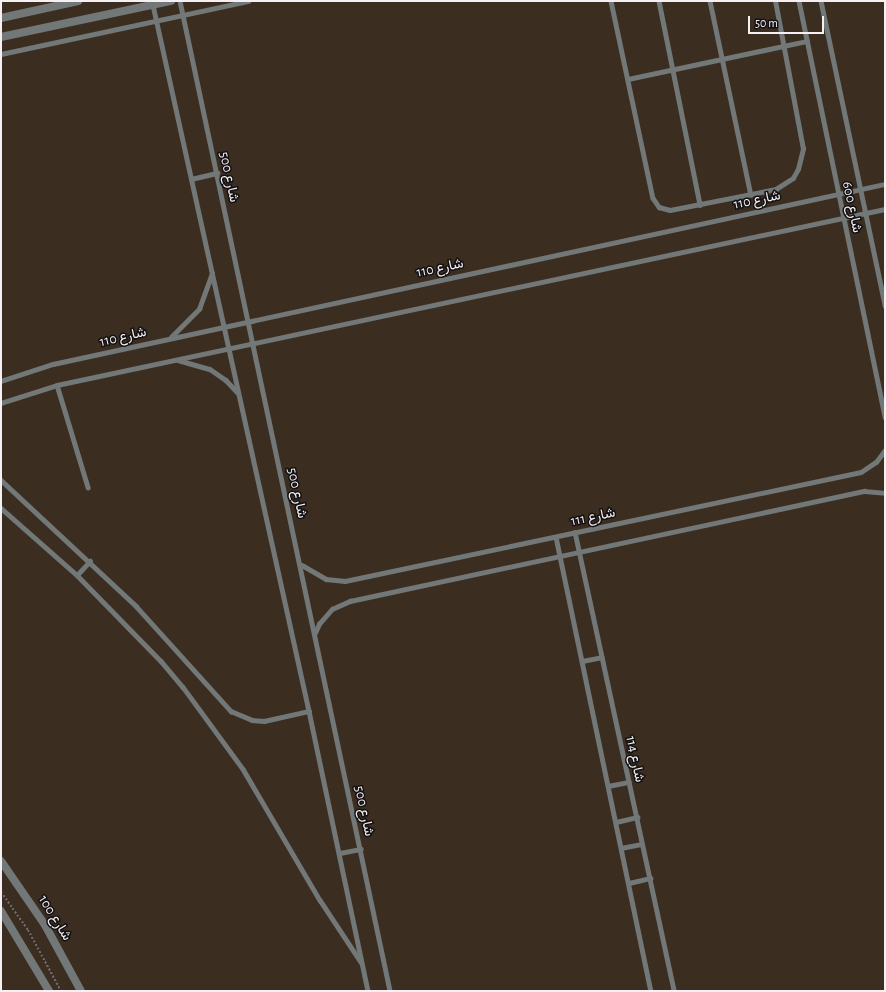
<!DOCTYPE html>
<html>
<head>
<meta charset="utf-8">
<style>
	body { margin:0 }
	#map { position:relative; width:886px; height:992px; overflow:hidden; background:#2d272d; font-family:"Alegreya Sans",Vazirmatn,sans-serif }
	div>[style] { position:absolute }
	.industrial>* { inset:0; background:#3c2d21 }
	.path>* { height:2px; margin-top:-1px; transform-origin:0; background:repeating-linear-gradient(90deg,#726c72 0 2px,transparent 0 4px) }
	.service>* { height:4.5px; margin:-2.25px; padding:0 2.25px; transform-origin:2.25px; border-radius:2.25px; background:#727777 }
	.tertiary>* { height:8px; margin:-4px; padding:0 4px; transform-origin:4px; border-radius:4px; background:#727777 }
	span { translate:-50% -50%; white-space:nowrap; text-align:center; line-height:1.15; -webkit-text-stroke:3px #141113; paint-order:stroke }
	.street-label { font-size:14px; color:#f4f0f4 }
	.frame { position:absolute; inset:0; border:2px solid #f4f0f4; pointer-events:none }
	.scale { position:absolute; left:748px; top:16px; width:76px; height:18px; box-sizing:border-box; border:2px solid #f4f0f4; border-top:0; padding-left:5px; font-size:12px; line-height:14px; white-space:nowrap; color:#f4f0f4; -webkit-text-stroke:3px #141113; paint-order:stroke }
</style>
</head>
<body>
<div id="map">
	<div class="industrial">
		<div style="clip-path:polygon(1px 1px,885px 1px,885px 991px,1px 991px)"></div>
	</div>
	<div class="path">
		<div style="left:1px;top:892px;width:47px;rotate:54.6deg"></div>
		<div style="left:28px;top:930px;width:69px;rotate:61.6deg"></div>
	</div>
	<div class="service">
		<div style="left:180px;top:1px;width:1012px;rotate:78.02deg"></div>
		<div style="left:611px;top:1px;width:201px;rotate:78deg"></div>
		<div style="left:653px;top:198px;width:11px;rotate:56deg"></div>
		<div style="left:659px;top:207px;width:11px;rotate:15deg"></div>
		<div style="left:670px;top:210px;width:108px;rotate:-11.2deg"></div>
		<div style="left:776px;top:189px;width:20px;rotate:-33deg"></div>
		<div style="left:793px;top:178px;width:10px;rotate:-61deg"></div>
		<div style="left:798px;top:169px;width:21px;rotate:-76deg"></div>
		<div style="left:803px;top:149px;width:151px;rotate:-100.7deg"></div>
		<div style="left:659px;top:1px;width:208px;rotate:78.6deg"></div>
		<div style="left:710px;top:1px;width:198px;rotate:78.1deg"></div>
		<div style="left:799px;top:1px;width:425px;rotate:78.3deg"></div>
		<div style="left:821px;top:1px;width:312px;rotate:78.1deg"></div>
		<div style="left:153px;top:5px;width:723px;rotate:77.54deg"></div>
		<div style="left:309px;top:711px;width:286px;rotate:78.1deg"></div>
		<div style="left:1px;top:54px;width:253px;rotate:-12.1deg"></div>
		<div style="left:628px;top:79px;width:183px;rotate:-12deg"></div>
		<div style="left:191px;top:179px;width:27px;rotate:-13deg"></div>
		<div style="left:171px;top:337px;width:40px;rotate:-45deg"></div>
		<div style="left:199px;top:309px;width:38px;rotate:-70deg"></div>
		<div style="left:178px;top:360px;width:33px;rotate:16deg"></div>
		<div style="left:210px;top:369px;width:19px;rotate:35deg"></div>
		<div style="left:226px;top:380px;width:18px;rotate:47deg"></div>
		<div style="left:1px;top:381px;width:55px;rotate:-18.1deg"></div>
		<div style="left:53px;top:364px;width:851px;rotate:-12.21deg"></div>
		<div style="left:57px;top:385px;width:107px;rotate:73.1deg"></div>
		<div style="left:1px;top:403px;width:59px;rotate:-17.8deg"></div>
		<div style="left:57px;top:385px;width:846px;rotate:-12deg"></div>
		<div style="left:1px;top:480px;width:185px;rotate:43deg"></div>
		<div style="left:136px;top:606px;width:142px;rotate:47.9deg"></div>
		<div style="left:231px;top:711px;width:23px;rotate:23deg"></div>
		<div style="left:252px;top:720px;width:12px;rotate:5deg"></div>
		<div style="left:264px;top:721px;width:46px;rotate:-12.5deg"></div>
		<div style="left:1px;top:508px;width:101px;rotate:41.4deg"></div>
		<div style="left:77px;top:575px;width:120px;rotate:45.7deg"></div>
		<div style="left:161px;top:661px;width:34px;rotate:50deg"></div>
		<div style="left:183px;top:687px;width:102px;rotate:53.8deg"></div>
		<div style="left:243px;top:769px;width:152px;rotate:59.6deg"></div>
		<div style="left:320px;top:900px;width:74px;rotate:56.5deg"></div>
		<div style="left:575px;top:532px;width:470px;rotate:77.8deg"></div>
		<div style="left:556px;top:537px;width:464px;rotate:78.2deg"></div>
		<div style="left:302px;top:565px;width:28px;rotate:30deg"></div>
		<div style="left:326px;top:579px;width:19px;rotate:6deg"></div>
		<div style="left:345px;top:581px;width:527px;rotate:-11.93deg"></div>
		<div style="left:861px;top:472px;width:18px;rotate:-34deg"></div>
		<div style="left:876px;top:462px;width:15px;rotate:-53deg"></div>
		<div style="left:77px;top:575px;width:19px;rotate:-47deg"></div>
		<div style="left:315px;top:633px;width:10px;rotate:-66deg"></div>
		<div style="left:319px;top:624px;width:20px;rotate:-49deg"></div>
		<div style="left:332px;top:609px;width:20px;rotate:-24deg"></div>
		<div style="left:350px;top:601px;width:526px;rotate:-12.08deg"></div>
		<div style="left:864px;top:491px;width:21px;rotate:5deg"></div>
		<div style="left:582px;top:661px;width:20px;rotate:-11deg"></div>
		<div style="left:608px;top:786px;width:21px;rotate:-11deg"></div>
		<div style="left:616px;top:822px;width:22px;rotate:-13deg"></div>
		<div style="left:621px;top:848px;width:21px;rotate:-11deg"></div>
		<div style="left:340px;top:853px;width:21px;rotate:-11deg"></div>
		<div style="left:629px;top:883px;width:22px;rotate:-13deg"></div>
	</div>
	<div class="tertiary">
		<div style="left:1px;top:18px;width:79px;rotate:-12.4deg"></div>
		<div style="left:1px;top:37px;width:174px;rotate:-12deg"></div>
		<div style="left:1px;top:861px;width:78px;rotate:55.5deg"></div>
		<div style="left:45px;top:925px;width:75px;rotate:61.4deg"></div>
		<div style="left:1px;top:911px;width:93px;rotate:59deg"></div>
	</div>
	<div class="street-label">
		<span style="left:229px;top:177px;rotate:78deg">شارع 500</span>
		<span style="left:757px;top:200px;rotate:-12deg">شارع 110</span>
		<span style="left:852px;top:207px;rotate:78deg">شارع 600</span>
		<span style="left:440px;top:268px;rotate:-12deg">شارع 110</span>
		<span style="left:123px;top:337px;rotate:-13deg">شارع 110</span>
		<span style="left:297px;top:493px;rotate:78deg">شارع 500</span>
		<span style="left:593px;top:517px;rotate:-12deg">شارع 111</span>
		<span style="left:635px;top:759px;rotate:78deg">شارع 114</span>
		<span style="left:364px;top:811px;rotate:78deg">شارع 500</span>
		<span style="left:55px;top:918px;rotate:58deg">شارع 100</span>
	</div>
	<div class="frame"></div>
	<div class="scale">50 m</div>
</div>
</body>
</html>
